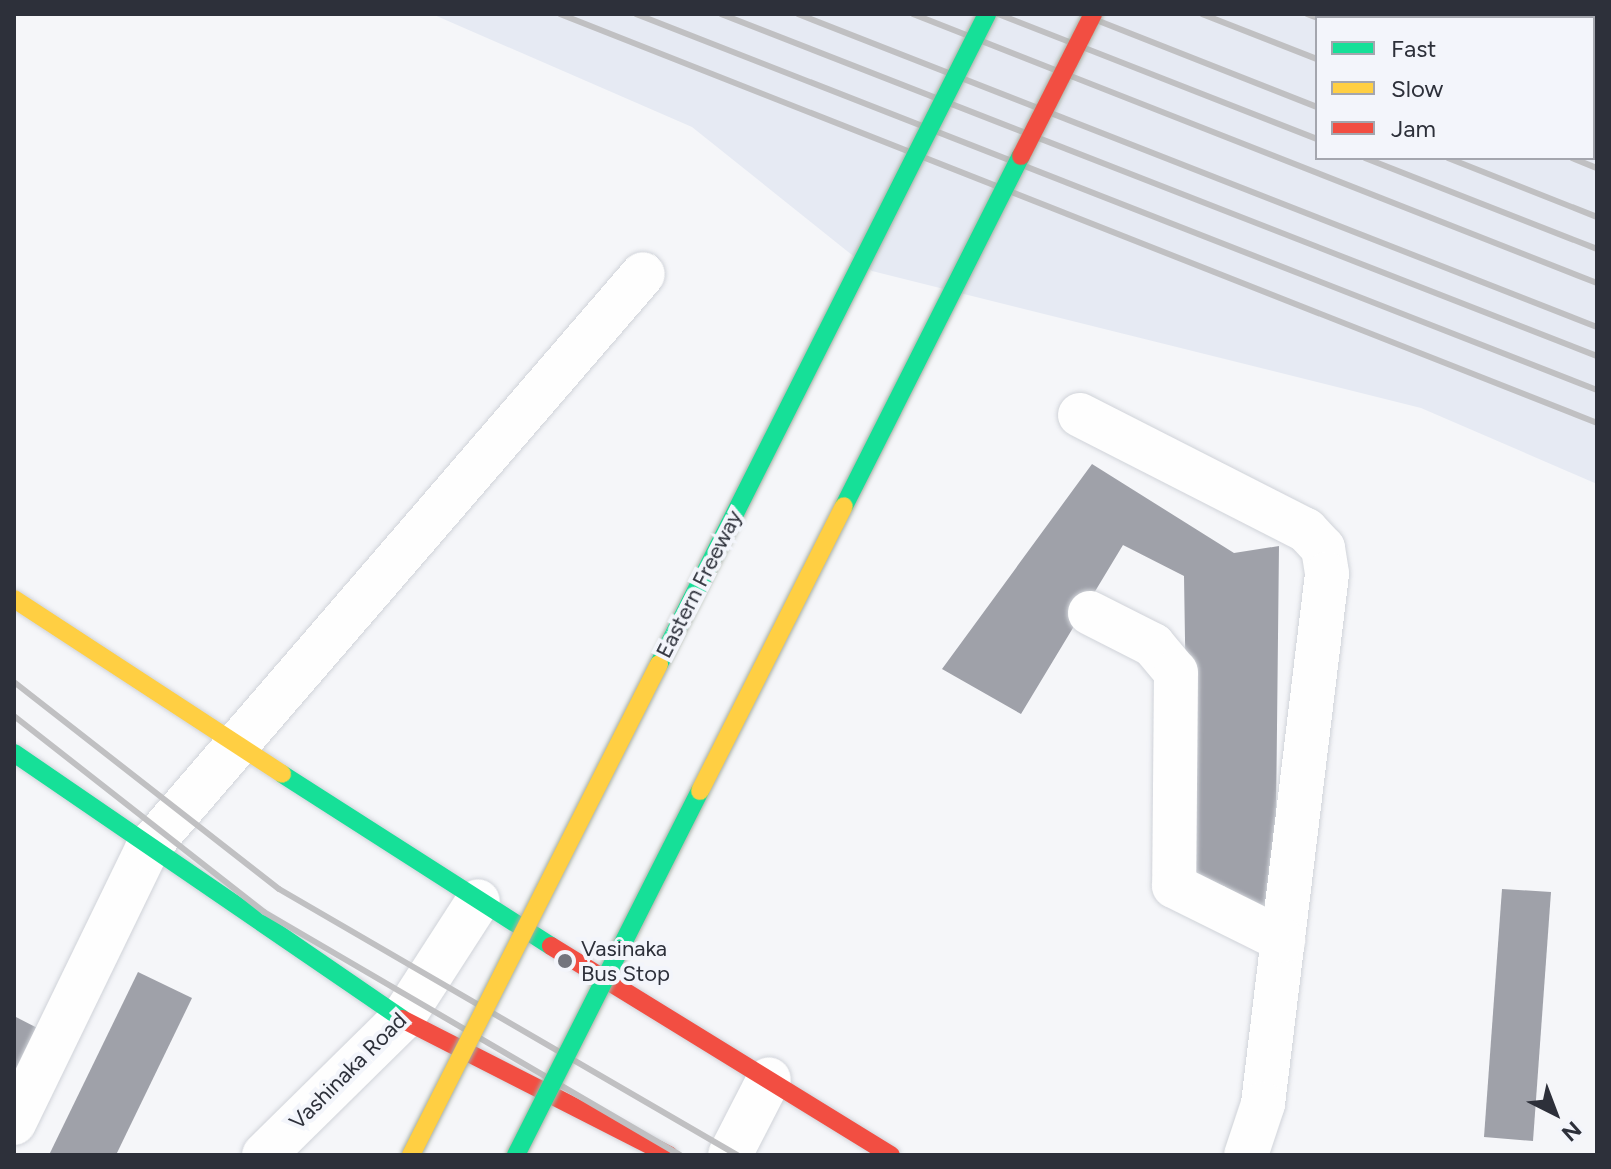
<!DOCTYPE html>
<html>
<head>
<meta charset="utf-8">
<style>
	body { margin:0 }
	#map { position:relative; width:1611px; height:1169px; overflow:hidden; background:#f5f6f9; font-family:Figtree,sans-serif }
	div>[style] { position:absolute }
	.built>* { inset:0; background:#e6eaf3 }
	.building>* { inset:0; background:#9fa1a9 }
	.roads { filter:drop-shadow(0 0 2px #d0d3d9) drop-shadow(0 0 2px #d0d3d9) }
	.street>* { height:44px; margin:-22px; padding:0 22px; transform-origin:22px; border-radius:22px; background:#fefefe }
	.fast>* { height:18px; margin:-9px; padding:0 9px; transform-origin:9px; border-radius:9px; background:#16e098 }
	.slow>* { height:18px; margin:-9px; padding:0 9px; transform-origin:9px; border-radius:9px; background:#ffcf43 }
	.jam>* { height:18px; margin:-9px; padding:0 9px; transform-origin:9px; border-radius:9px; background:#f24e42 }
	.rail>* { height:6px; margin:-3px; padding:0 3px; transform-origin:3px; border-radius:3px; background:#c0c0c2 }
	.bridges { filter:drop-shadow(0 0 2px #a7afa4) drop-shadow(0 0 2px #a7afa4) }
	.fast-bridge>* { height:18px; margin:-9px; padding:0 9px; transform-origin:9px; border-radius:9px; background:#16e098 }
	.slow-bridge>* { height:18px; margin:-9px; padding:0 9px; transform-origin:9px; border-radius:9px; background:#ffcf43 }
	.jam-bridge>* { height:18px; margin:-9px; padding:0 9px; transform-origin:9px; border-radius:9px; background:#f24e42 }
	.dots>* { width:22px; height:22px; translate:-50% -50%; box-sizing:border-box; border:4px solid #f3f5fb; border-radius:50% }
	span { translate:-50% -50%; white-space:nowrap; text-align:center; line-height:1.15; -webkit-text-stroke:8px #f3f5fb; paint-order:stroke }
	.street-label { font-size:22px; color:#2d303a }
	.poi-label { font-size:22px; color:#2d303a }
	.left { translate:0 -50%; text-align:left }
	.frame { position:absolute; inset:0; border:16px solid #2d303a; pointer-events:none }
	.legend { position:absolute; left:1315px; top:16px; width:280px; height:144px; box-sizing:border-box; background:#f3f5fb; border:2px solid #a4a6ae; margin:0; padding:10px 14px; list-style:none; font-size:24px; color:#2d303a }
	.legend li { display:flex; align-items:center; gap:16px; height:40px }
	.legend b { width:40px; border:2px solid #a4a6ae }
	.north { position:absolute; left:1515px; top:1073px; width:80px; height:80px; -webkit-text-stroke:6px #f3f5fb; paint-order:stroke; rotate:138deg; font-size:22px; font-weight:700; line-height:32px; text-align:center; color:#2d303a }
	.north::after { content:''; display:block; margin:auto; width:28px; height:36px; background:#2d303a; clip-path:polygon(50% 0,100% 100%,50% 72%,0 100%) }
</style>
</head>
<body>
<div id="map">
	<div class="built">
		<div style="clip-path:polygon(evenodd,432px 14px,1597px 14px,1597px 484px,1421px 408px,872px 271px,692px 127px,432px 14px,1317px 18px,1593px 18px,1593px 158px,1317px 158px,1317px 18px)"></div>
	</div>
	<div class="building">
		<div style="clip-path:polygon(1092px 464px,1234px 553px,1279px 546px,1275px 910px,1227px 905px,1225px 886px,1189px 893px,1184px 576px,1123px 545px,1021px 714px,942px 669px)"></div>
		<div style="clip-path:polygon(1502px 889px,1551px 892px,1533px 1141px,1484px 1137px)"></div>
		<div style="clip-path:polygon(138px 972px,192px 998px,116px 1155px,49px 1155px)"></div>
		<div style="clip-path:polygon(14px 1016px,47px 1033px,14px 1095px)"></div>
	</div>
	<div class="roads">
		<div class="street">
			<div style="left:1080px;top:415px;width:254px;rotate:27deg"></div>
			<div style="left:1306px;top:530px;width:25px;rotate:47deg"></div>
			<div style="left:1323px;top:548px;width:26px;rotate:81deg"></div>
			<div style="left:1327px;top:574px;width:534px;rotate:96.89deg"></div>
			<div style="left:1263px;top:1104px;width:54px;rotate:108.4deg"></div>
			<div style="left:1090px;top:613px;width:71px;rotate:26.9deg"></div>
			<div style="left:1153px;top:645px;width:35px;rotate:50deg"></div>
			<div style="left:1176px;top:672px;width:214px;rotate:90.5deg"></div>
			<div style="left:1174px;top:886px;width:122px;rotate:26.4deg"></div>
			<div style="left:14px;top:1123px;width:305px;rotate:-64.1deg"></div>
			<div style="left:147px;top:849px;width:759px;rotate:-49.22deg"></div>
			<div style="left:264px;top:1155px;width:194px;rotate:-44.6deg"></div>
			<div style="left:402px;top:1019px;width:140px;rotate:-57.2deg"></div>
			<div style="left:730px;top:1155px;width:85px;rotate:-62.8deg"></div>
		</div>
		<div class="fast">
			<div style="left:14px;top:753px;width:470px;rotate:34.4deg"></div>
			<div style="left:282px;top:774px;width:319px;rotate:32.6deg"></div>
		</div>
		<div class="slow">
			<div style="left:14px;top:599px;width:320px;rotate:33.1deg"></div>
		</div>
		<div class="jam">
			<div style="left:551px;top:946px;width:399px;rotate:31.6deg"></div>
			<div style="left:402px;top:1019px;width:300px;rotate:27deg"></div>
		</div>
	</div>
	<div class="rail">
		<div style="left:560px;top:14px;width:1115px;rotate:21.52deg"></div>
		<div style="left:636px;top:14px;width:1032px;rotate:21.37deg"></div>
		<div style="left:721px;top:14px;width:940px;rotate:21.33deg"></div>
		<div style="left:798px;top:14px;width:858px;rotate:21.39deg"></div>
		<div style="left:913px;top:14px;width:735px;rotate:21.47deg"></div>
		<div style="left:998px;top:14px;width:343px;rotate:21.4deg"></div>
		<div style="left:1081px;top:14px;width:254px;rotate:21.5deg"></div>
		<div style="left:1202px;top:14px;width:123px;rotate:21.4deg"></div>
		<div style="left:1307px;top:14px;width:12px;rotate:20deg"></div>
		<div style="left:1463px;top:14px;width:11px;rotate:22deg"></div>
		<div style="left:1593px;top:65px;width:4px;rotate:14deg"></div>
		<div style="left:1593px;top:126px;width:4px;rotate:27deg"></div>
		<div style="left:1365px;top:158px;width:249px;rotate:21.4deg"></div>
		<div style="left:1448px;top:158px;width:160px;rotate:21.6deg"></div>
		<div style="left:1572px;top:158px;width:27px;rotate:22deg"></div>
		<div style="left:14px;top:682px;width:336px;rotate:38deg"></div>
		<div style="left:279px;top:889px;width:530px;rotate:30.15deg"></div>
		<div style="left:14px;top:716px;width:318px;rotate:38.1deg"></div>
		<div style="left:264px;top:912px;width:482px;rotate:30.3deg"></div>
	</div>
	<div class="bridges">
		<div class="fast-bridge">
			<div style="left:844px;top:506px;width:392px;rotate:-63.2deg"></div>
			<div style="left:659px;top:664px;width:728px;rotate:-63.22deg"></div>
			<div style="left:516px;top:1155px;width:408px;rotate:-63.2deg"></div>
		</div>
		<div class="slow-bridge">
			<div style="left:700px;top:791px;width:319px;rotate:-63.2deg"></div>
			<div style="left:411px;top:1155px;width:550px;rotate:-63.2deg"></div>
		</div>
		<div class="jam-bridge">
			<div style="left:1021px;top:156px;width:159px;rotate:-63.1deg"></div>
		</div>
	</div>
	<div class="dots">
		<div style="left:565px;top:961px;background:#73757d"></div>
	</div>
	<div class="street-label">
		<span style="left:699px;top:584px;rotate:-63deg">Eastern Freeway</span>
		<span style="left:348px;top:1071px;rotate:-45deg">Vashinaka Road</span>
	</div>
	<div class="poi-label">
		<span class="left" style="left:581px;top:961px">Vasinaka<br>Bus Stop</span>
	</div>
	<div class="frame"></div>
	<ul class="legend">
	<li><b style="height:10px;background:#16e098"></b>Fast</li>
	<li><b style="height:10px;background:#ffcf43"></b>Slow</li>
	<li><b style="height:10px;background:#f24e42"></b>Jam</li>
	</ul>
	<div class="north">N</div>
</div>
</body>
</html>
